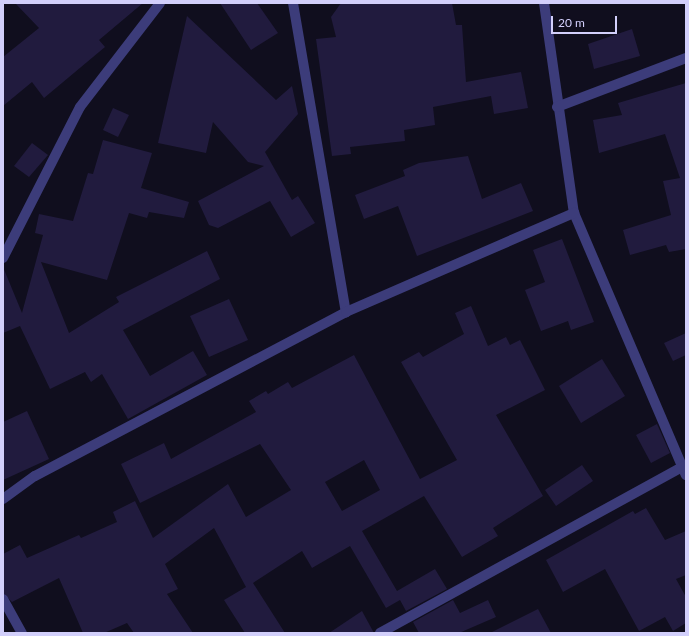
<!DOCTYPE html>
<html>
<head>
<meta charset="utf-8">
<style>
	body { margin:0 }
	#map { position:relative; width:689px; height:636px; overflow:hidden; background:#100e1e; font-family:Lato,sans-serif }
	div>[style] { position:absolute }
	.building>* { inset:0; background:#211b3e }
	.minor>* { height:10px; margin:-5px; padding:0 5px; transform-origin:5px; border-radius:5px; background:#3c3c7a }
	span { translate:-50% -50%; white-space:nowrap; text-align:center; line-height:1.15; -webkit-text-stroke:4px #100e1e; paint-order:stroke }
	.frame { position:absolute; inset:0; border:4px solid #d2cffb; pointer-events:none }
	.scale { position:absolute; left:551px; top:16px; width:66px; height:18px; box-sizing:border-box; border:2px solid #d2cffb; border-top:0; padding-left:5px; font-size:12px; line-height:14px; white-space:nowrap; color:#d2cffb; -webkit-text-stroke:3px #100e1e; paint-order:stroke }
</style>
</head>
<body>
<div id="map">
	<div class="building">
		<div style="clip-path:polygon(15px 3px,143px 3px,99px 40px,105px 47px,44px 98px,32px 82px,3px 106px,3px 57px,39px 28px)"></div>
		<div style="clip-path:polygon(220px 3px,257px 3px,278px 33px,251px 50px)"></div>
		<div style="clip-path:polygon(341px 3px,452px 3px,456px 25px,462px 25px,466px 82px,521px 72px,528px 108px,494px 114px,491px 96px,433px 107px,435px 125px,404px 130px,405px 141px,350px 147px,351px 154px,332px 156px,316px 39px,336px 37px,331px 17px)"></div>
		<div style="clip-path:polygon(187px 16px,276px 100px,292px 86px,298px 114px,265px 152px,292px 200px,298px 196px,315px 223px,291px 237px,270px 201px,218px 228px,209px 225px,198px 201px,264px 166px,248px 162px,213px 122px,206px 153px,158px 143px)"></div>
		<div style="clip-path:polygon(632px 29px,640px 56px,594px 69px,588px 44px)"></div>
		<div style="clip-path:polygon(686px 83px,686px 249px,669px 252px,666px 245px,630px 255px,623px 230px,671px 215px,663px 181px,680px 178px,665px 134px,599px 153px,593px 120px,622px 115px,618px 103px)"></div>
		<div style="clip-path:polygon(113px 108px,129px 115px,118px 137px,103px 130px)"></div>
		<div style="clip-path:polygon(103px 140px,152px 153px,141px 188px,189px 202px,184px 218px,149px 212px,147px 218px,129px 213px,107px 280px,41px 262px,69px 333px,119px 302px,116px 297px,207px 251px,220px 279px,123px 330px,150px 376px,193px 351px,207px 375px,128px 419px,102px 374px,91px 382px,85px 372px,50px 389px,20px 326px,3px 333px,3px 267px,22px 313px,43px 235px,35px 233px,39px 214px,73px 221px,88px 173px,93px 174px)"></div>
		<div style="clip-path:polygon(32px 143px,48px 155px,29px 177px,14px 166px)"></div>
		<div style="clip-path:polygon(468px 156px,482px 199px,521px 183px,533px 211px,417px 256px,398px 206px,364px 219px,355px 195px,405px 176px,403px 170px,419px 163px)"></div>
		<div style="clip-path:polygon(562px 239px,594px 322px,571px 330px,568px 321px,541px 331px,525px 290px,545px 282px,533px 250px)"></div>
		<div style="clip-path:polygon(229px 299px,248px 340px,209px 357px,190px 316px)"></div>
		<div style="clip-path:polygon(evenodd,471px 306px,488px 346px,506px 337px,510px 345px,520px 340px,545px 390px,496px 415px,543px 496px,493px 528px,498px 536px,462px 557px,424px 496px,362px 531px,397px 591px,435px 569px,447px 589px,406px 611px,400px 600px,386px 608px,350px 546px,312px 568px,302px 551px,253px 583px,285px 633px,245px 633px,224px 600px,246px 587px,214px 528px,165px 564px,178px 589px,167px 594px,193px 633px,134px 633px,127px 623px,104px 633px,83px 633px,59px 578px,12px 602px,3px 593px,3px 554px,20px 545px,27px 558px,79px 535px,81px 538px,117px 522px,113px 512px,135px 501px,153px 538px,228px 484px,246px 517px,291px 490px,260px 444px,140px 503px,121px 464px,164px 443px,171px 459px,256px 412px,249px 401px,266px 391px,268px 394px,288px 382px,292px 388px,354px 355px,420px 479px,457px 460px,401px 362px,419px 352px,423px 357px,464px 334px,455px 313px,471px 306px,364px 460px,380px 490px,342px 511px,325px 482px,364px 460px)"></div>
		<div style="clip-path:polygon(686px 333px,686px 355px,673px 361px,664px 343px)"></div>
		<div style="clip-path:polygon(602px 359px,625px 396px,581px 423px,559px 386px)"></div>
		<div style="clip-path:polygon(27px 411px,49px 459px,3px 480px,3px 422px)"></div>
		<div style="clip-path:polygon(657px 424px,670px 453px,651px 463px,636px 435px)"></div>
		<div style="clip-path:polygon(582px 465px,593px 481px,556px 506px,545px 490px)"></div>
		<div style="clip-path:polygon(646px 508px,665px 540px,686px 531px,686px 575px,676px 579px,686px 597px,686px 623px,673px 631px,665px 617px,639px 631px,605px 569px,563px 592px,546px 560px,633px 511px,635px 514px)"></div>
		<div style="clip-path:polygon(453px 600px,460px 613px,488px 600px,496px 617px,459px 633px,419px 633px,413px 622px)"></div>
		<div style="clip-path:polygon(538px 609px,551px 633px,490px 633px)"></div>
		<div style="clip-path:polygon(362px 611px,374px 633px,329px 633px)"></div>
	</div>
	<div class="minor">
		<div style="left:293px;top:3px;width:314px;rotate:80.3deg"></div>
		<div style="left:544px;top:3px;width:212px;rotate:81.9deg"></div>
		<div style="left:574px;top:213px;width:285px;rotate:66.9deg"></div>
		<div style="left:557px;top:107px;width:138px;rotate:-20.8deg"></div>
		<div style="left:3px;top:258px;width:169px;rotate:-63deg"></div>
		<div style="left:80px;top:107px;width:131px;rotate:-52.4deg"></div>
		<div style="left:3px;top:499px;width:39px;rotate:-36deg"></div>
		<div style="left:35px;top:476px;width:352px;rotate:-27.8deg"></div>
		<div style="left:346px;top:312px;width:249px;rotate:-23.5deg"></div>
		<div style="left:3px;top:599px;width:39px;rotate:61deg"></div>
		<div style="left:380px;top:633px;width:345px;rotate:-28.8deg"></div>
	</div>
	<div class="frame"></div>
	<div class="scale">20 m</div>
</div>
</body>
</html>
